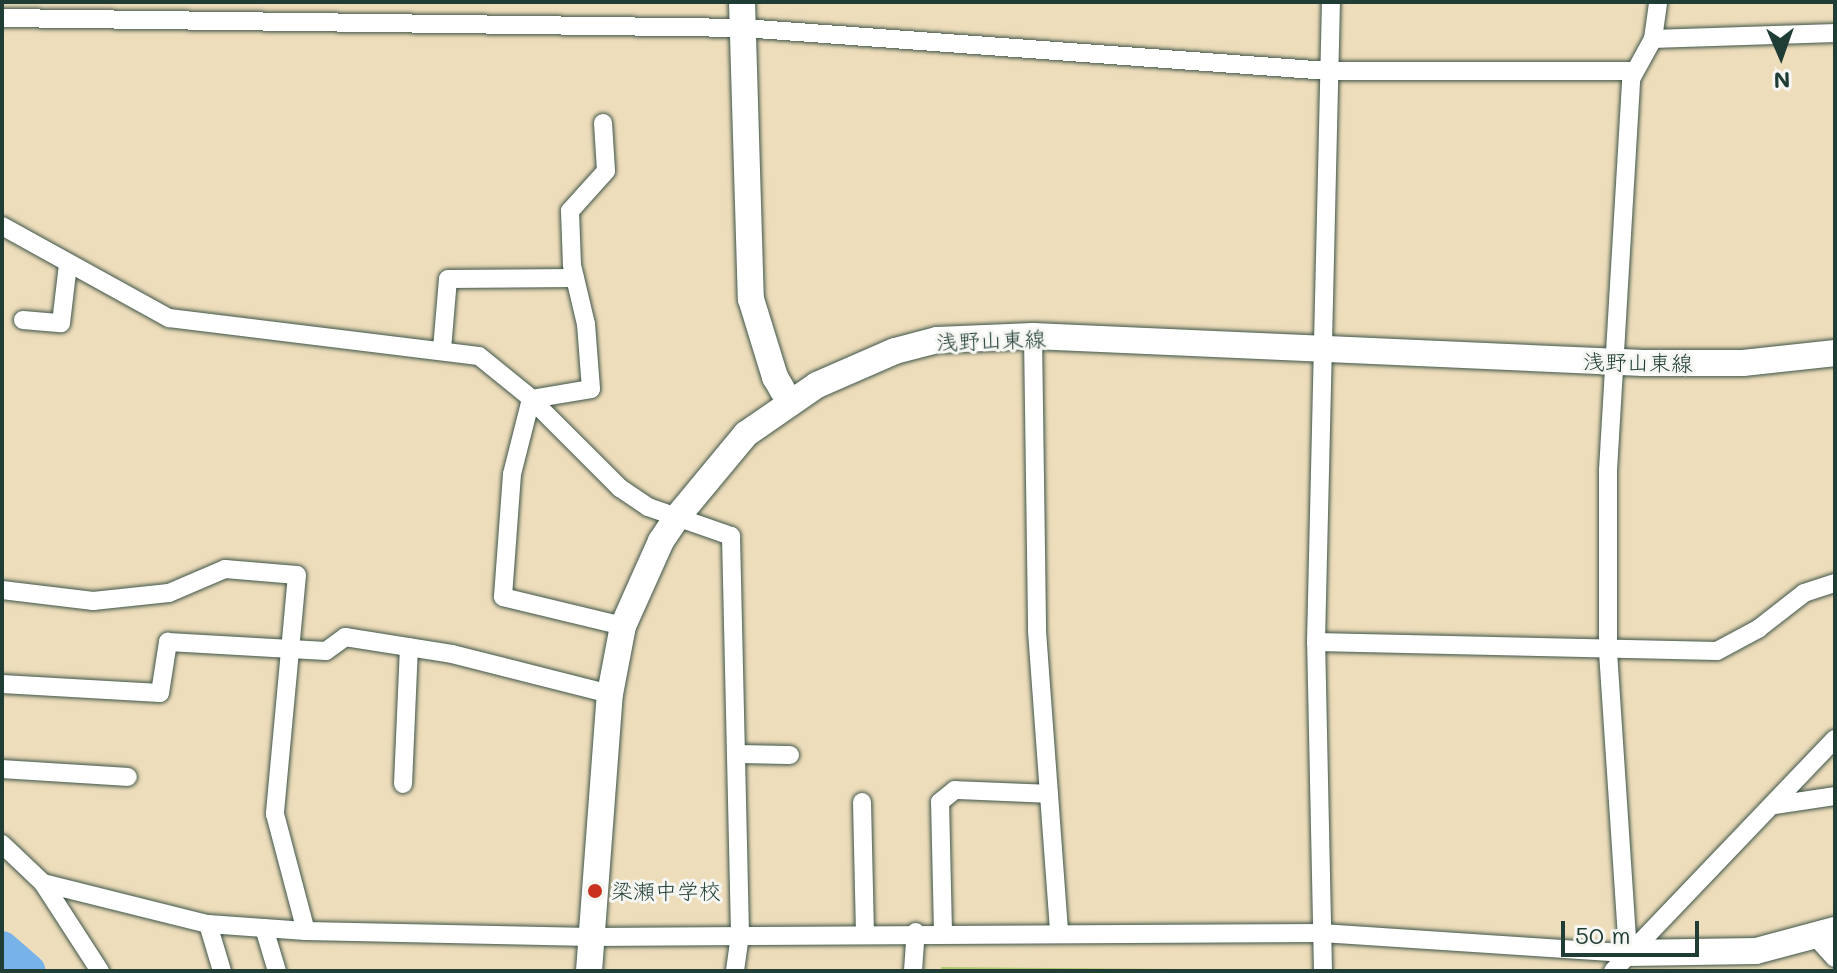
<!DOCTYPE html>
<html>
<head>
<meta charset="utf-8">
<style>
	body { margin:0 }
	#map { position:relative; width:1837px; height:973px; overflow:hidden; background:#edb; font-family:Mali,"Klee One",sans-serif }
	div>[style] { position:absolute }
	.green>* { inset:0; background:#aec96f }
	.river>* { height:34px; margin:-17px; padding:0 17px; transform-origin:17px; border-radius:17px; background:#77b2e9 }
	.roads { filter:drop-shadow(0 0 2px #3e5548) drop-shadow(0 0 2px #3e5548) }
	.street>* { height:18px; margin:-9px; padding:0 9px; transform-origin:9px; border-radius:9px; background:#fff }
	.secondary>* { height:26px; margin:-13px; padding:0 13px; transform-origin:13px; border-radius:13px; background:#fff }
	.dots>* { width:22px; height:22px; translate:-50% -50%; box-sizing:border-box; border:4px solid #f6f6f2; border-radius:50% }
	span { translate:-50% -50%; white-space:nowrap; text-align:center; line-height:1.15; -webkit-text-stroke:6px #f6f6f2; paint-order:stroke }
	.street-label { font-size:22px; color:#1f3d34 }
	.poi-label { font-size:22px; color:#1f3d34 }
	.left { translate:0 -50%; text-align:left }
	.frame { position:absolute; inset:0; border:4px solid #1f3d34; pointer-events:none }
	.north { position:absolute; left:1741px; top:16px; width:80px; height:80px; -webkit-text-stroke:6px #f6f6f2; paint-order:stroke; rotate:178deg; font-size:22px; font-weight:700; line-height:32px; text-align:center; color:#1f3d34 }
	.north::after { content:''; display:block; margin:auto; width:28px; height:36px; background:#1f3d34; clip-path:polygon(50% 0,100% 100%,50% 72%,0 100%) }
	.scale { position:absolute; left:1561px; top:921px; width:138px; height:36px; box-sizing:border-box; border:4px solid #1f3d34; border-top:0; padding-left:10px; font-size:24px; line-height:28px; white-space:nowrap; color:#1f3d34; -webkit-text-stroke:6px #f6f6f2; paint-order:stroke }
</style>
</head>
<body>
<div id="map">
	<div class="green">
		<div style="clip-path:polygon(941px 967px,1297px 970px,941px 971px)"></div>
	</div>
	<div class="river">
		<div style="left:2px;top:948px;width:35px;rotate:41deg"></div>
	</div>
	<div class="roads">
		<div class="street">
			<div style="left:2px;top:18px;width:741px;rotate:0.77deg"></div>
			<div style="left:743px;top:28px;width:587px;rotate:4.2deg"></div>
			<div style="left:1328px;top:71px;width:305px"></div>
			<div style="left:1653px;top:39px;width:182px;rotate:-1.9deg"></div>
			<div style="left:603px;top:123px;width:48px;rotate:86.4deg"></div>
			<div style="left:606px;top:171px;width:54px;rotate:132deg"></div>
			<div style="left:570px;top:211px;width:54px;rotate:87.9deg"></div>
			<div style="left:572px;top:265px;width:61px;rotate:76.7deg"></div>
			<div style="left:586px;top:324px;width:65px;rotate:85.6deg"></div>
			<div style="left:591px;top:389px;width:61px;rotate:170.5deg"></div>
			<div style="left:531px;top:399px;width:77px;rotate:104.2deg"></div>
			<div style="left:512px;top:474px;width:123px;rotate:94.2deg"></div>
			<div style="left:503px;top:597px;width:123px;rotate:13.6deg"></div>
			<div style="left:2px;top:226px;width:191px;rotate:28.9deg"></div>
			<div style="left:169px;top:318px;width:312px;rotate:7deg"></div>
			<div style="left:479px;top:356px;width:62px;rotate:39.1deg"></div>
			<div style="left:527px;top:395px;width:132px;rotate:45deg"></div>
			<div style="left:620px;top:488px;width:34px;rotate:34deg"></div>
			<div style="left:648px;top:507px;width:88px;rotate:19.3deg"></div>
			<div style="left:731px;top:536px;width:399px;rotate:88.7deg"></div>
			<div style="left:740px;top:935px;width:36px;rotate:98deg"></div>
			<div style="left:23px;top:320px;width:38px;rotate:5deg"></div>
			<div style="left:61px;top:323px;width:59px;rotate:-83.2deg"></div>
			<div style="left:1033px;top:336px;width:295px;rotate:89.2deg"></div>
			<div style="left:1037px;top:631px;width:303px;rotate:85.8deg"></div>
			<div style="left:442px;top:349px;width:70px;rotate:-85.1deg"></div>
			<div style="left:448px;top:279px;width:127px;rotate:-0.5deg"></div>
			<div style="left:2px;top:590px;width:92px;rotate:6.9deg"></div>
			<div style="left:93px;top:601px;width:76px;rotate:-6deg"></div>
			<div style="left:169px;top:593px;width:61px;rotate:-23.2deg"></div>
			<div style="left:225px;top:569px;width:72px;rotate:4.8deg"></div>
			<div style="left:297px;top:575px;width:240px;rotate:95.3deg"></div>
			<div style="left:275px;top:814px;width:121px;rotate:75.2deg"></div>
			<div style="left:1316px;top:642px;width:401px;rotate:1.3deg"></div>
			<div style="left:1717px;top:651px;width:47px;rotate:-28.2deg"></div>
			<div style="left:1758px;top:629px;width:58px;rotate:-38deg"></div>
			<div style="left:1804px;top:593px;width:33px;rotate:-18deg"></div>
			<div style="left:2px;top:684px;width:158px;rotate:3.3deg"></div>
			<div style="left:160px;top:693px;width:52px;rotate:-81.1deg"></div>
			<div style="left:168px;top:642px;width:158px;rotate:3.3deg"></div>
			<div style="left:326px;top:651px;width:24px;rotate:-36deg"></div>
			<div style="left:345px;top:637px;width:108px;rotate:9deg"></div>
			<div style="left:452px;top:654px;width:163px;rotate:14.2deg"></div>
			<div style="left:737px;top:754px;width:53px;rotate:1.1deg"></div>
			<div style="left:2px;top:769px;width:126px;rotate:3.6deg"></div>
			<div style="left:403px;top:784px;width:137px;rotate:-87.5deg"></div>
			<div style="left:862px;top:802px;width:132px;rotate:88.7deg"></div>
			<div style="left:1775px;top:805px;width:61px;rotate:-8.5deg"></div>
			<div style="left:2px;top:844px;width:57px;rotate:43.6deg"></div>
			<div style="left:43px;top:883px;width:105px;rotate:57.1deg"></div>
			<div style="left:43px;top:883px;width:170px;rotate:14deg"></div>
			<div style="left:208px;top:924px;width:98px;rotate:4.1deg"></div>
			<div style="left:306px;top:931px;width:285px;rotate:1.2deg"></div>
			<div style="left:591px;top:937px;width:732px;rotate:-0.31deg"></div>
			<div style="left:1323px;top:933px;width:306px;rotate:3.8deg"></div>
			<div style="left:208px;top:924px;width:49px;rotate:73.4deg"></div>
			<div style="left:264px;top:928px;width:45px;rotate:73.2deg"></div>
			<div style="left:943px;top:932px;width:130px;rotate:-91.3deg"></div>
			<div style="left:940px;top:802px;width:19px;rotate:-39deg"></div>
			<div style="left:955px;top:790px;width:94px;rotate:2.4deg"></div>
			<div style="left:1814px;top:935px;width:31px;rotate:48deg"></div>
			<div style="left:1628px;top:953px;width:302px;rotate:-93.8deg"></div>
			<div style="left:1608px;top:652px;width:182px;rotate:-90deg"></div>
			<div style="left:1608px;top:470px;width:392px;rotate:-86.6deg"></div>
			<div style="left:1631px;top:79px;width:46px;rotate:-61.2deg"></div>
			<div style="left:1653px;top:39px;width:37px;rotate:-82deg"></div>
			<div style="left:913px;top:971px;width:39px;rotate:-86deg"></div>
			<div style="left:1323px;top:971px;width:329px;rotate:-91.2deg"></div>
			<div style="left:1316px;top:642px;width:640px;rotate:-88.66deg"></div>
			<div style="left:1613px;top:971px;width:321px;rotate:-46.3deg"></div>
		</div>
		<div class="secondary">
			<div style="left:742px;top:2px;width:297px;rotate:88.3deg"></div>
			<div style="left:751px;top:299px;width:82px;rotate:72.9deg"></div>
			<div style="left:775px;top:377px;width:30px;rotate:60deg"></div>
			<div style="left:1628px;top:953px;width:128px;rotate:-0.9deg"></div>
			<div style="left:1756px;top:951px;width:82px;rotate:-14.9deg"></div>
			<div style="left:589px;top:971px;width:278px;rotate:-85.7deg"></div>
			<div style="left:610px;top:694px;width:69px;rotate:-79.2deg"></div>
			<div style="left:623px;top:626px;width:93px;rotate:-65.9deg"></div>
			<div style="left:661px;top:541px;width:30px;rotate:-56deg"></div>
			<div style="left:678px;top:516px;width:107px;rotate:-50.3deg"></div>
			<div style="left:746px;top:434px;width:86px;rotate:-34.6deg"></div>
			<div style="left:817px;top:385px;width:85px;rotate:-23.6deg"></div>
			<div style="left:895px;top:351px;width:43px;rotate:-14.7deg"></div>
			<div style="left:937px;top:340px;width:96px;rotate:-2.4deg"></div>
			<div style="left:1033px;top:336px;width:611px;rotate:2.53deg"></div>
			<div style="left:1643px;top:363px;width:100px"></div>
			<div style="left:1743px;top:363px;width:93px;rotate:-6.2deg"></div>
		</div>
	</div>
	<div class="dots">
		<div style="left:595px;top:891px;background:#c8321e"></div>
	</div>
	<div class="street-label">
		<span style="left:991px;top:340px;rotate:-2deg">浅野山東線</span>
		<span style="left:1638px;top:362px;rotate:1deg">浅野山東線</span>
	</div>
	<div class="poi-label">
		<span class="left" style="left:611px;top:891px">梁瀬中学校</span>
	</div>
	<div class="frame"></div>
	<div class="north">N</div>
	<div class="scale">50 m</div>
</div>
</body>
</html>
